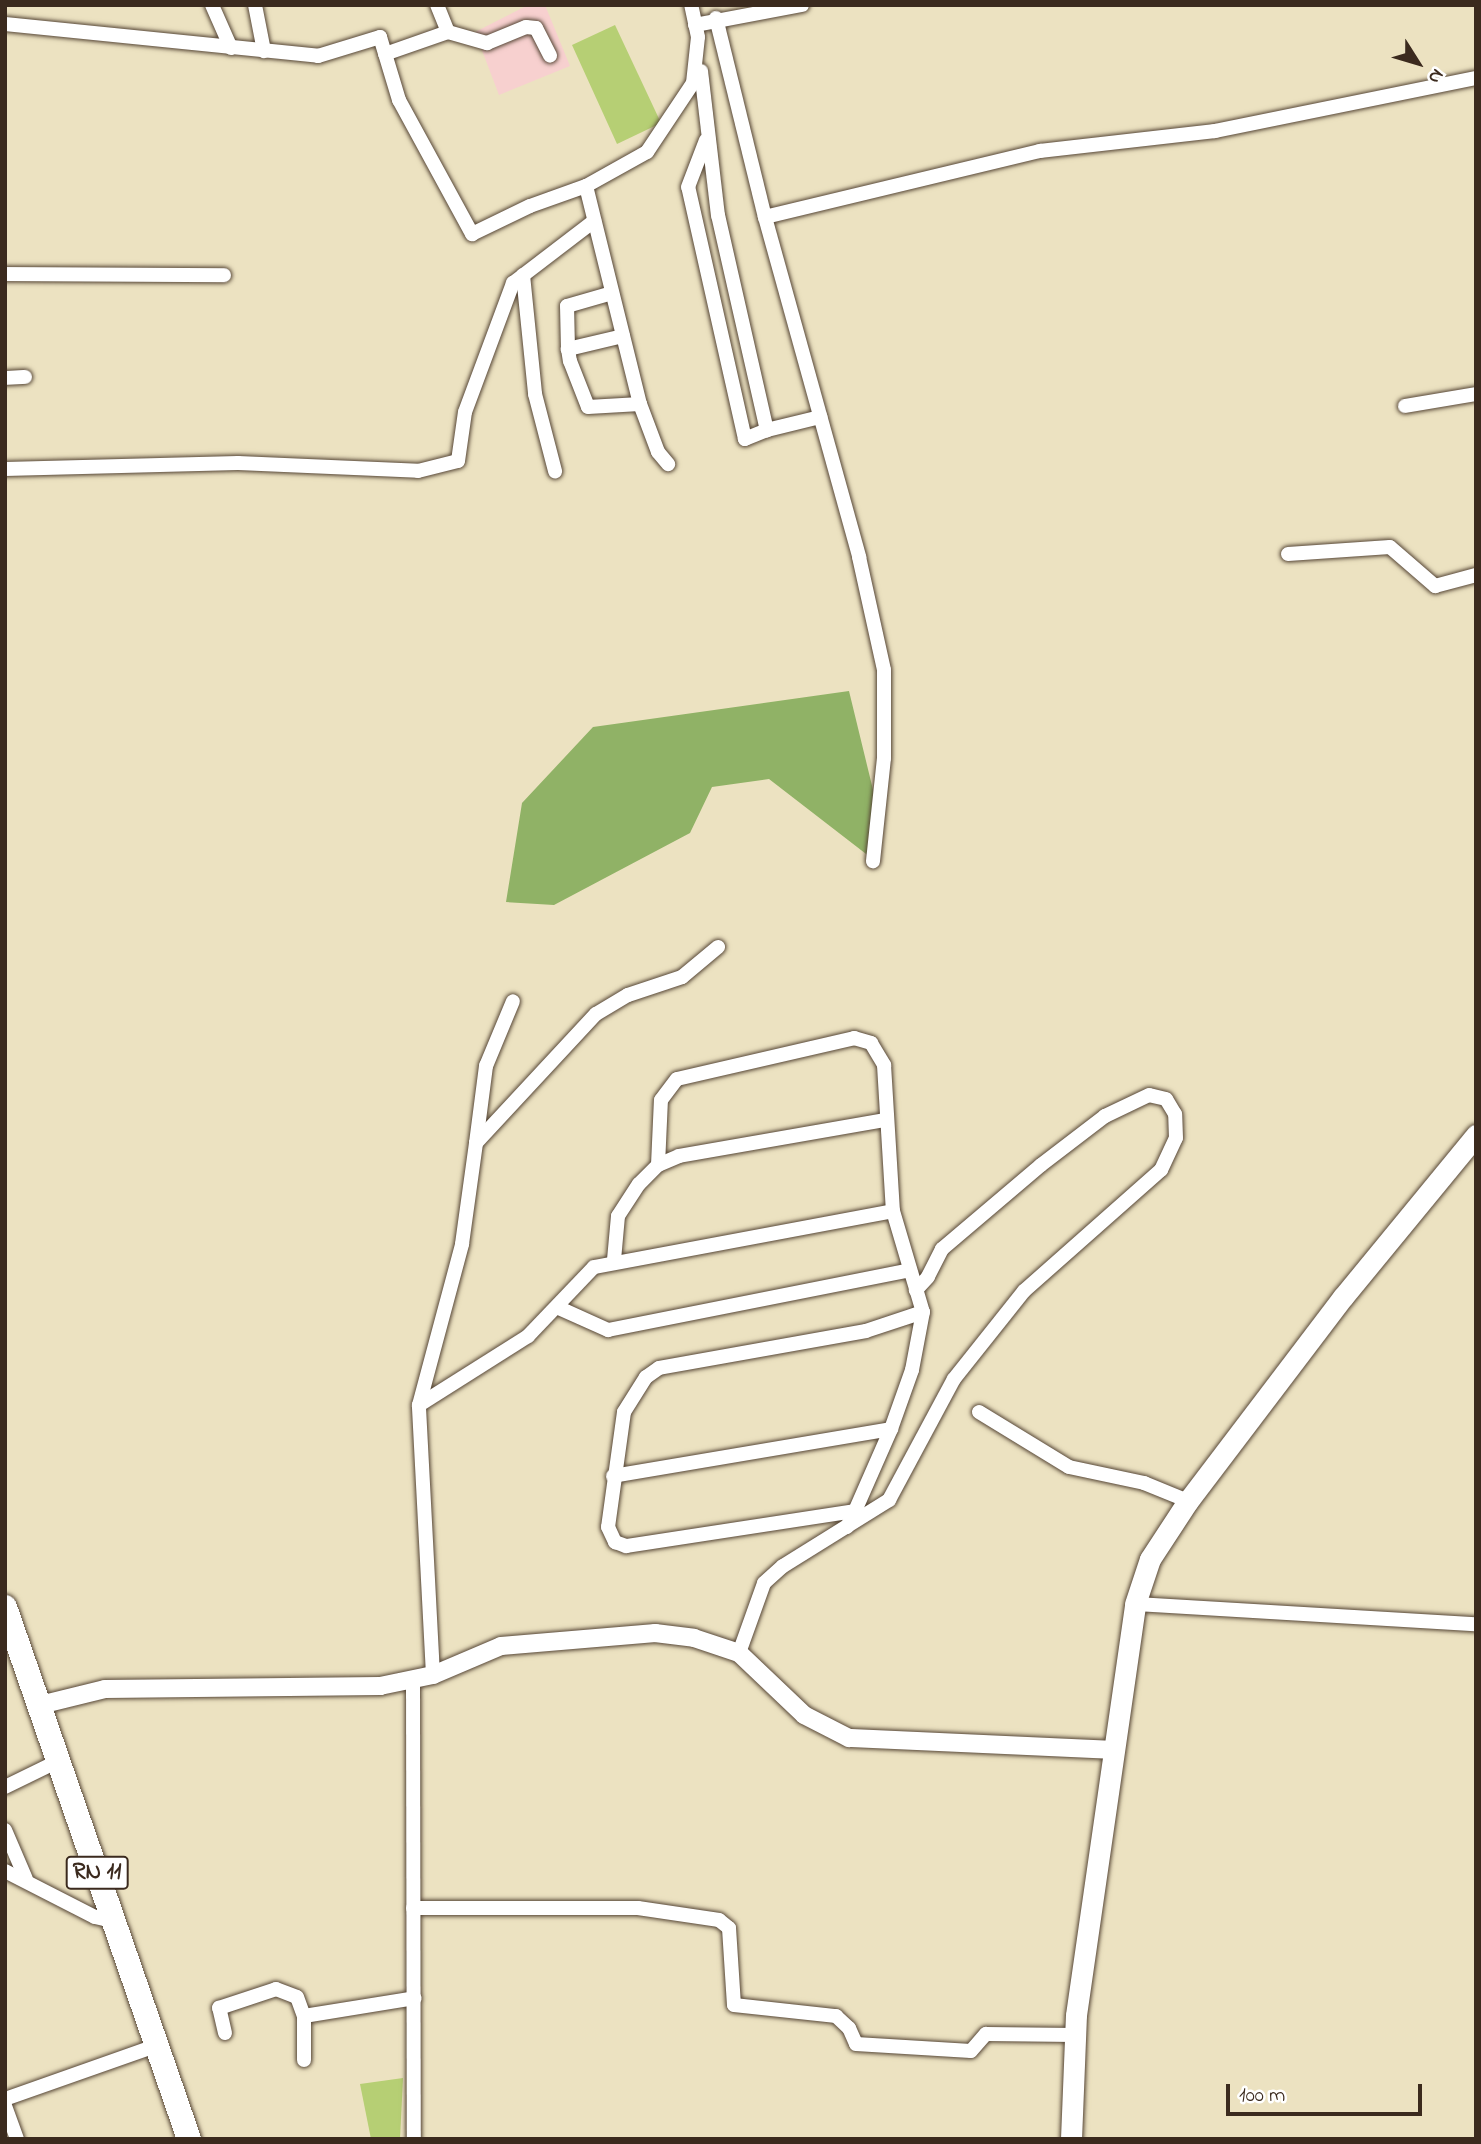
<!DOCTYPE html>
<html>
<head>
<meta charset="utf-8">
<style>
	body { margin:0 }
	#map { position:relative; width:1481px; height:2144px; overflow:hidden; background:#ece2c1; font-family:"Indie Flower",sans-serif }
	div>[style] { position:absolute }
	.built>* { inset:0; background:#f7d0cf }
	.green>* { inset:0; background:#b6cf74 }
	.forest>* { inset:0; background:#90b266 }
	.roads { filter:drop-shadow(0 0 2px #564636) drop-shadow(0 0 2px #564636) }
	.minor>* { height:14px; margin:-7px; padding:0 7px; transform-origin:7px; border-radius:7px; background:#fff }
	.tertiary>* { height:18px; margin:-9px; padding:0 9px; transform-origin:9px; border-radius:9px; background:#fff }
	.secondary>* { height:21px; margin:-10.5px; padding:0 10.5px; transform-origin:10.5px; border-radius:10.5px; background:#fff }
	.trunk>* { height:24px; margin:-12px; padding:0 12px; transform-origin:12px; border-radius:12px; background:#fff }
	span { translate:-50% -50%; white-space:nowrap; text-align:center; line-height:1.15; -webkit-text-stroke:6px #fff; paint-order:stroke }
	.shield-label span { padding:2px 5px; background:#fff; border:2px solid; border-radius:5px; -webkit-text-stroke-width:0 }
	.shield-label { font-size:23px; color:#3b2a1e; font-weight:700 }
	.frame { position:absolute; inset:0; border:7px solid #3b2a1e; pointer-events:none }
	.north { position:absolute; left:1383px; top:28px; width:70px; height:70px; -webkit-text-stroke:5px #fff; paint-order:stroke; rotate:127deg; font-size:19px; font-weight:700; line-height:28px; text-align:center; color:#3b2a1e }
	.north::after { content:''; display:block; margin:auto; width:24px; height:32px; background:#3b2a1e; clip-path:polygon(50% 0,100% 100%,50% 72%,0 100%) }
	.scale { position:absolute; left:1226px; top:2084px; width:196px; height:32px; box-sizing:border-box; border:4px solid #3b2a1e; border-top:0; padding-left:9px; font-size:21px; line-height:24px; white-space:nowrap; color:#3b2a1e; -webkit-text-stroke:5px #fff; paint-order:stroke }
</style>
</head>
<body>
<div id="map">
	<div class="built">
		<div style="clip-path:polygon(528px 5px,545px 5px,570px 66px,499px 95px,475px 32px)"></div>
	</div>
	<div class="green">
		<div style="clip-path:polygon(615px 25px,661px 123px,617px 144px,572px 45px)"></div>
		<div style="clip-path:polygon(403px 2078px,400px 2139px,371px 2139px,360px 2084px)"></div>
	</div>
	<div class="forest">
		<div style="clip-path:polygon(849px 691px,875px 798px,870px 857px,769px 779px,712px 787px,690px 833px,554px 905px,506px 902px,522px 803px,593px 727px)"></div>
	</div>
	<div class="roads">
		<div class="minor">
			<div style="left:212px;top:5px;width:47px;rotate:66.2deg"></div>
			<div style="left:255px;top:5px;width:47px;rotate:78.9deg"></div>
			<div style="left:716px;top:18px;width:205px;rotate:76.2deg"></div>
			<div style="left:765px;top:217px;width:353px;rotate:74.5deg"></div>
			<div style="left:859px;top:557px;width:116px;rotate:77.5deg"></div>
			<div style="left:884px;top:670px;width:88px;rotate:90deg"></div>
			<div style="left:884px;top:758px;width:104px;rotate:96.1deg"></div>
			<div style="left:5px;top:24px;width:315px;rotate:5.8deg"></div>
			<div style="left:318px;top:56px;width:65px;rotate:-17deg"></div>
			<div style="left:380px;top:37px;width:66px;rotate:73.2deg"></div>
			<div style="left:399px;top:100px;width:153px;rotate:61.4deg"></div>
			<div style="left:472px;top:234px;width:64px;rotate:-25.8deg"></div>
			<div style="left:530px;top:206px;width:59px;rotate:-19.7deg"></div>
			<div style="left:586px;top:186px;width:70px;rotate:-29.1deg"></div>
			<div style="left:647px;top:152px;width:83px;rotate:-56.3deg"></div>
			<div style="left:693px;top:83px;width:46px;rotate:-83.8deg"></div>
			<div style="left:698px;top:37px;width:33px;rotate:-102deg"></div>
			<div style="left:695px;top:25px;width:109px;rotate:-10.6deg"></div>
			<div style="left:448px;top:32px;width:41px;rotate:15.8deg"></div>
			<div style="left:487px;top:43px;width:42px;rotate:-22.3deg"></div>
			<div style="left:526px;top:27px;width:10px;rotate:6deg"></div>
			<div style="left:536px;top:28px;width:31px;rotate:63deg"></div>
			<div style="left:385px;top:54px;width:67px;rotate:-19.2deg"></div>
			<div style="left:448px;top:32px;width:29px;rotate:-112deg"></div>
			<div style="left:701px;top:71px;width:145px;rotate:83.3deg"></div>
			<div style="left:718px;top:215px;width:221px;rotate:77.2deg"></div>
			<div style="left:767px;top:430px;width:24px;rotate:158deg"></div>
			<div style="left:745px;top:439px;width:258px;rotate:-102.7deg"></div>
			<div style="left:688px;top:187px;width:50px;rotate:-69deg"></div>
			<div style="left:586px;top:186px;width:225px;rotate:76.1deg"></div>
			<div style="left:640px;top:404px;width:51px;rotate:69.4deg"></div>
			<div style="left:658px;top:452px;width:16px;rotate:50deg"></div>
			<div style="left:765px;top:217px;width:283px;rotate:-13.5deg"></div>
			<div style="left:1040px;top:151px;width:176px;rotate:-6.5deg"></div>
			<div style="left:1215px;top:131px;width:266px;rotate:-11.5deg"></div>
			<div style="left:5px;top:274px;width:219px;rotate:0.3deg"></div>
			<div style="left:523px;top:275px;width:120px;rotate:84.2deg"></div>
			<div style="left:535px;top:394px;width:80px;rotate:75.4deg"></div>
			<div style="left:623px;top:336px;width:57px;rotate:166.7deg"></div>
			<div style="left:568px;top:349px;width:12px;rotate:81deg"></div>
			<div style="left:570px;top:361px;width:49px;rotate:68.6deg"></div>
			<div style="left:588px;top:407px;width:52px;rotate:-3.3deg"></div>
			<div style="left:568px;top:349px;width:43px;rotate:-91.3deg"></div>
			<div style="left:567px;top:306px;width:47px;rotate:-16.1deg"></div>
			<div style="left:5px;top:378px;width:20px;rotate:-3deg"></div>
			<div style="left:1405px;top:406px;width:72px;rotate:-9.6deg"></div>
			<div style="left:767px;top:430px;width:55px;rotate:-13.8deg"></div>
			<div style="left:5px;top:469px;width:233px;rotate:-1.5deg"></div>
			<div style="left:238px;top:463px;width:180px;rotate:2.5deg"></div>
			<div style="left:418px;top:471px;width:41px;rotate:-14deg"></div>
			<div style="left:458px;top:461px;width:49px;rotate:-81.9deg"></div>
			<div style="left:465px;top:412px;width:138px;rotate:-69.6deg"></div>
			<div style="left:513px;top:283px;width:102px;rotate:-37.4deg"></div>
			<div style="left:1288px;top:554px;width:102px;rotate:-3.9deg"></div>
			<div style="left:1390px;top:547px;width:60px;rotate:40.9deg"></div>
			<div style="left:1435px;top:586px;width:42px;rotate:-15deg"></div>
			<div style="left:476px;top:1143px;width:78px;rotate:-82.6deg"></div>
			<div style="left:486px;top:1066px;width:70px;rotate:-67.4deg"></div>
			<div style="left:658px;top:1165px;width:65px;rotate:-87.4deg"></div>
			<div style="left:661px;top:1100px;width:26px;rotate:-53deg"></div>
			<div style="left:677px;top:1079px;width:182px;rotate:-13deg"></div>
			<div style="left:854px;top:1038px;width:18px;rotate:16deg"></div>
			<div style="left:871px;top:1043px;width:26px;rotate:59deg"></div>
			<div style="left:884px;top:1065px;width:146px;rotate:86.5deg"></div>
			<div style="left:893px;top:1211px;width:105px;rotate:73.5deg"></div>
			<div style="left:614px;top:1260px;width:44px;rotate:-84.8deg"></div>
			<div style="left:618px;top:1216px;width:38px;rotate:-57deg"></div>
			<div style="left:639px;top:1184px;width:27px;rotate:-45deg"></div>
			<div style="left:658px;top:1165px;width:23px;rotate:-23deg"></div>
			<div style="left:679px;top:1156px;width:210px;rotate:-9.9deg"></div>
			<div style="left:559px;top:1308px;width:54px;rotate:24.2deg"></div>
			<div style="left:608px;top:1330px;width:308px;rotate:-11.2deg"></div>
			<div style="left:419px;top:1405px;width:129px;rotate:-32.3deg"></div>
			<div style="left:528px;top:1336px;width:95px;rotate:-46.3deg"></div>
			<div style="left:594px;top:1267px;width:304px;rotate:-10.6deg"></div>
			<div style="left:979px;top:1412px;width:105px;rotate:31.4deg"></div>
			<div style="left:1069px;top:1467px;width:77px;rotate:12deg"></div>
			<div style="left:1144px;top:1483px;width:48px;rotate:22.2deg"></div>
			<div style="left:613px;top:1476px;width:282px;rotate:-9.6deg"></div>
			<div style="left:847px;top:1527px;width:18px;rotate:-63deg"></div>
			<div style="left:855px;top:1511px;width:90px;rotate:-66.3deg"></div>
			<div style="left:891px;top:1429px;width:63px;rotate:-70.4deg"></div>
			<div style="left:912px;top:1370px;width:59px;rotate:-79.3deg"></div>
			<div style="left:923px;top:1312px;width:60px;rotate:161.6deg"></div>
			<div style="left:866px;top:1331px;width:210px;rotate:169.9deg"></div>
			<div style="left:659px;top:1368px;width:16px;rotate:145deg"></div>
			<div style="left:646px;top:1377px;width:41px;rotate:122.2deg"></div>
			<div style="left:624px;top:1412px;width:116px;rotate:97.9deg"></div>
			<div style="left:608px;top:1527px;width:17px;rotate:65deg"></div>
			<div style="left:615px;top:1542px;width:12px;rotate:20deg"></div>
			<div style="left:626px;top:1546px;width:232px;rotate:-8.7deg"></div>
			<div style="left:1135px;top:1604px;width:342px;rotate:3.4deg"></div>
			<div style="left:739px;top:1653px;width:74px;rotate:-70.3deg"></div>
			<div style="left:764px;top:1583px;width:25px;rotate:-42deg"></div>
			<div style="left:783px;top:1566px;width:125px;rotate:-31.9deg"></div>
			<div style="left:889px;top:1500px;width:137px;rotate:-61.8deg"></div>
			<div style="left:954px;top:1379px;width:112px;rotate:-51.5deg"></div>
			<div style="left:1024px;top:1291px;width:183px;rotate:-41.5deg"></div>
			<div style="left:1161px;top:1170px;width:35px;rotate:-65deg"></div>
			<div style="left:1176px;top:1138px;width:24px;rotate:-92deg"></div>
			<div style="left:1175px;top:1114px;width:17px;rotate:-121deg"></div>
			<div style="left:1166px;top:1099px;width:17px;rotate:-167deg"></div>
			<div style="left:1149px;top:1095px;width:49px;rotate:154.5deg"></div>
			<div style="left:1105px;top:1116px;width:81px;rotate:142.6deg"></div>
			<div style="left:1041px;top:1165px;width:130px;rotate:139.7deg"></div>
			<div style="left:942px;top:1249px;width:31px;rotate:117deg"></div>
			<div style="left:928px;top:1277px;width:18px;rotate:133deg"></div>
			<div style="left:433px;top:1675px;width:270px;rotate:-93deg"></div>
			<div style="left:419px;top:1405px;width:167px;rotate:-75deg"></div>
			<div style="left:462px;top:1244px;width:102px;rotate:-82.1deg"></div>
			<div style="left:476px;top:1143px;width:176px;rotate:-47.1deg"></div>
			<div style="left:596px;top:1014px;width:37px;rotate:-31deg"></div>
			<div style="left:628px;top:995px;width:57px;rotate:-18.4deg"></div>
			<div style="left:682px;top:977px;width:47px;rotate:-39.8deg"></div>
			<div style="left:413px;top:1679px;width:460px;rotate:89.9deg"></div>
			<div style="left:5px;top:1787px;width:61px;rotate:-26.1deg"></div>
			<div style="left:5px;top:1830px;width:53px;rotate:66.8deg"></div>
			<div style="left:5px;top:1871px;width:101px;rotate:27.1deg"></div>
			<div style="left:95px;top:1917px;width:18px;rotate:13deg"></div>
			<div style="left:413px;top:1908px;width:225px"></div>
			<div style="left:638px;top:1908px;width:82px;rotate:8.4deg"></div>
			<div style="left:719px;top:1920px;width:13px;rotate:39deg"></div>
			<div style="left:729px;top:1928px;width:77px;rotate:86.3deg"></div>
			<div style="left:734px;top:2005px;width:103px;rotate:6.2deg"></div>
			<div style="left:836px;top:2016px;width:18px;rotate:43deg"></div>
			<div style="left:849px;top:2028px;width:17px;rotate:66deg"></div>
			<div style="left:856px;top:2044px;width:115px;rotate:3.5deg"></div>
			<div style="left:971px;top:2051px;width:23px;rotate:-49deg"></div>
			<div style="left:986px;top:2034px;width:89px;rotate:0.6deg"></div>
			<div style="left:304px;top:2016px;width:112px;rotate:-9.2deg"></div>
			<div style="left:225px;top:2033px;width:26px;rotate:-103deg"></div>
			<div style="left:219px;top:2008px;width:60px;rotate:-18.4deg"></div>
			<div style="left:276px;top:1989px;width:22px;rotate:21deg"></div>
			<div style="left:297px;top:1997px;width:20px;rotate:70deg"></div>
			<div style="left:304px;top:2016px;width:44px;rotate:90deg"></div>
			<div style="left:5px;top:2099px;width:162px;rotate:-19.4deg"></div>
			<div style="left:5px;top:2106px;width:35px;rotate:70deg"></div>
		</div>
		<div class="tertiary">
			<div style="left:40px;top:1705px;width:67px;rotate:-13.8deg"></div>
			<div style="left:105px;top:1689px;width:275px;rotate:-0.6deg"></div>
			<div style="left:380px;top:1686px;width:54px;rotate:-11.7deg"></div>
			<div style="left:433px;top:1675px;width:74px;rotate:-23.1deg"></div>
			<div style="left:501px;top:1646px;width:155px;rotate:-4.8deg"></div>
			<div style="left:655px;top:1633px;width:39px;rotate:7deg"></div>
			<div style="left:694px;top:1638px;width:47px;rotate:18.4deg"></div>
			<div style="left:739px;top:1653px;width:90px;rotate:43.6deg"></div>
			<div style="left:804px;top:1715px;width:51px;rotate:27.1deg"></div>
			<div style="left:849px;top:1738px;width:263px;rotate:2.6deg"></div>
		</div>
		<div class="secondary">
			<div style="left:1071px;top:2139px;width:124px;rotate:-87.7deg"></div>
			<div style="left:1076px;top:2015px;width:415px;rotate:-81.8deg"></div>
			<div style="left:1135px;top:1604px;width:47px;rotate:-71.6deg"></div>
			<div style="left:1150px;top:1559px;width:69px;rotate:-56.8deg"></div>
			<div style="left:1188px;top:1501px;width:256px;rotate:-52.8deg"></div>
			<div style="left:1343px;top:1297px;width:210px;rotate:-50.6deg"></div>
		</div>
		<div class="trunk">
			<div style="left:5px;top:1607px;width:563px;rotate:70.92deg"></div>
		</div>
	</div>
	<div class="shield-label">
		<span style="left:97px;top:1873px">RN 11</span>
	</div>
	<div class="frame"></div>
	<div class="north">N</div>
	<div class="scale">100 m</div>
</div>
</body>
</html>
